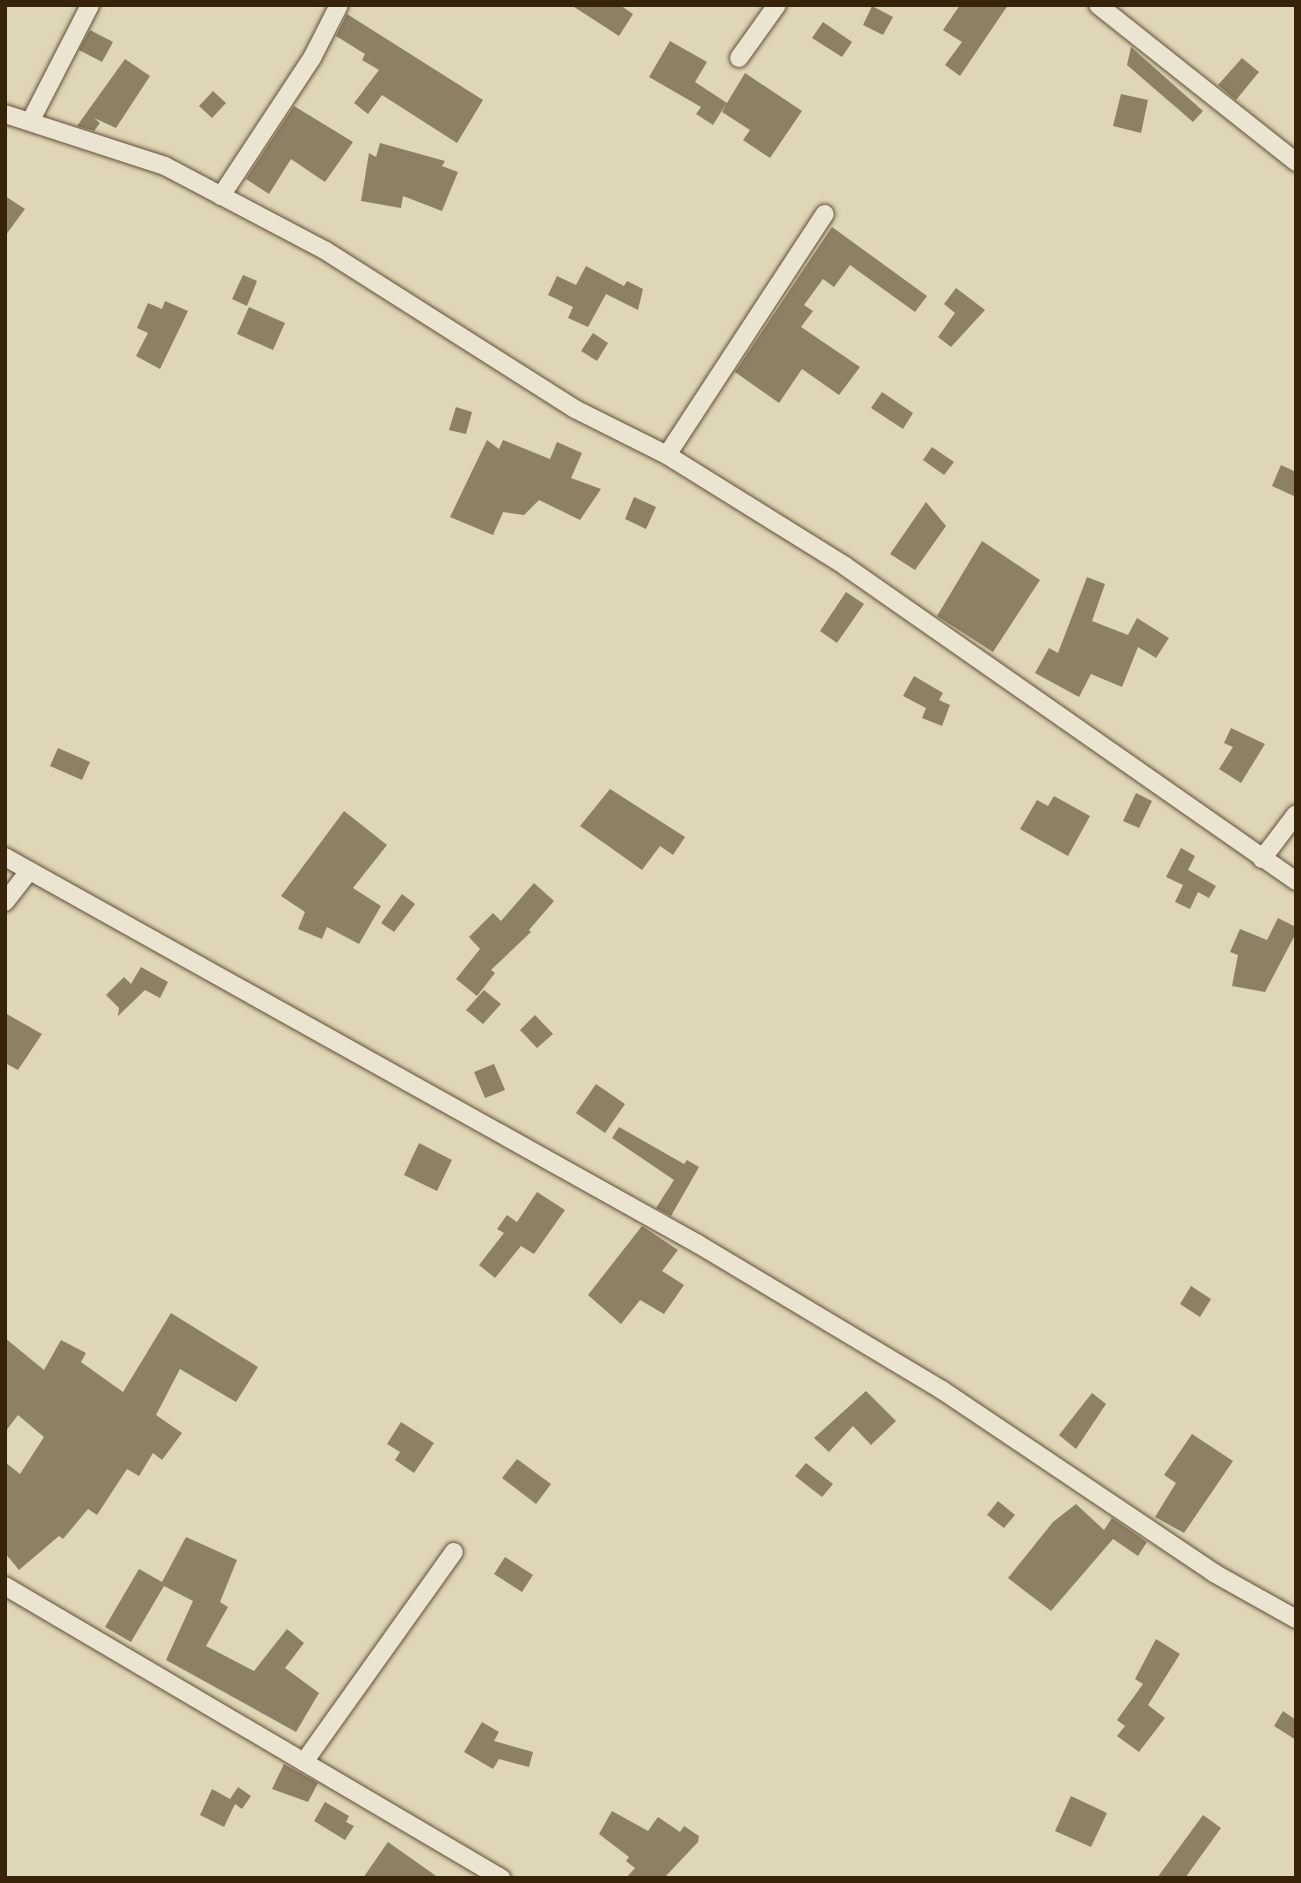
<!DOCTYPE html>
<html>
<head>
<meta charset="utf-8">
<style>
	body { margin:0 }
	#map { position:relative; width:1301px; height:1883px; overflow:hidden; background:#dfd5b7; font-family:"IM FELL DW Pica",serif }
	div>[style] { position:absolute }
	.building>* { inset:0; background:#8e8064 }
	.roads { filter:drop-shadow(0 0 2px #615035) drop-shadow(0 0 2px #615035) }
	.minor>* { height:18px; margin:-9px; padding:0 9px; transform-origin:9px; border-radius:9px; background:#eae4d0 }
	span { translate:-50% -50%; white-space:nowrap; text-align:center; line-height:1.15; -webkit-text-stroke:5px #eae4d0; paint-order:stroke }
	.frame { position:absolute; inset:0; border:7px solid #37230a; pointer-events:none }
</style>
</head>
<body>
<div id="map">
	<div class="building">
		<div style="clip-path:polygon(571px 5px,620px 5px,633px 14px,619px 36px)"></div>
		<div style="clip-path:polygon(960px 5px,1008px 5px,960px 76px,945px 65px,962px 42px,943px 30px)"></div>
		<div style="clip-path:polygon(872px 6px,893px 17px,883px 35px,863px 25px)"></div>
		<div style="clip-path:polygon(347px 14px,483px 100px,457px 143px,382px 95px,368px 114px,354px 103px,379px 70px,362px 60px,365px 54px,336px 36px)"></div>
		<div style="clip-path:polygon(823px 22px,852px 42px,842px 57px,812px 38px)"></div>
		<div style="clip-path:polygon(90px 30px,113px 42px,102px 62px,79px 50px)"></div>
		<div style="clip-path:polygon(670px 41px,707px 62px,695px 82px,727px 103px,745px 73px,802px 111px,770px 158px,743px 140px,750px 130px,722px 112px,726px 104px,713px 125px,696px 114px,701px 107px,649px 77px)"></div>
		<div style="clip-path:polygon(1131px 47px,1203px 111px,1193px 122px,1127px 65px)"></div>
		<div style="clip-path:polygon(1242px 58px,1259px 72px,1236px 100px,1218px 85px)"></div>
		<div style="clip-path:polygon(125px 59px,150px 76px,116px 128px,94px 118px,100px 123px,94px 131px,77px 126px)"></div>
		<div style="clip-path:polygon(213px 91px,226px 103px,212px 118px,199px 106px)"></div>
		<div style="clip-path:polygon(1121px 94px,1148px 100px,1141px 133px,1113px 126px)"></div>
		<div style="clip-path:polygon(294px 106px,353px 142px,325px 182px,291px 159px,269px 194px,246px 179px)"></div>
		<div style="clip-path:polygon(380px 143px,445px 161px,442px 166px,458px 172px,442px 211px,403px 196px,401px 208px,361px 201px,369px 153px,376px 157px)"></div>
		<div style="clip-path:polygon(5px 196px,25px 209px,5px 236px)"></div>
		<div style="clip-path:polygon(832px 227px,927px 296px,915px 312px,850px 265px,834px 287px,823px 279px,804px 305px,813px 311px,801px 327px,860px 367px,839px 395px,802px 369px,779px 403px,735px 372px)"></div>
		<div style="clip-path:polygon(586px 266px,624px 286px,627px 281px,643px 289px,638px 310px,606px 294px,588px 327px,568px 318px,573px 307px,548px 295px,557px 276px,576px 285px)"></div>
		<div style="clip-path:polygon(243px 275px,257px 281px,247px 306px,232px 299px)"></div>
		<div style="clip-path:polygon(956px 288px,985px 310px,951px 347px,938px 337px,955px 313px,944px 304px)"></div>
		<div style="clip-path:polygon(165px 301px,188px 311px,160px 369px,136px 356px,148px 333px,137px 328px,148px 303px,162px 309px)"></div>
		<div style="clip-path:polygon(249px 307px,285px 323px,273px 350px,237px 334px)"></div>
		<div style="clip-path:polygon(593px 333px,608px 343px,597px 361px,581px 351px)"></div>
		<div style="clip-path:polygon(882px 392px,913px 413px,903px 429px,871px 408px)"></div>
		<div style="clip-path:polygon(456px 407px,472px 412px,466px 434px,449px 430px)"></div>
		<div style="clip-path:polygon(487px 440px,499px 449px,503px 440px,550px 459px,557px 442px,582px 453px,571px 478px,601px 489px,580px 520px,539px 500px,524px 515px,503px 512px,493px 535px,450px 517px)"></div>
		<div style="clip-path:polygon(932px 447px,954px 462px,944px 475px,923px 460px)"></div>
		<div style="clip-path:polygon(1281px 465px,1296px 472px,1296px 497px,1272px 486px)"></div>
		<div style="clip-path:polygon(634px 497px,656px 507px,646px 529px,625px 519px)"></div>
		<div style="clip-path:polygon(926px 502px,946px 526px,915px 570px,890px 554px)"></div>
		<div style="clip-path:polygon(982px 541px,1040px 580px,993px 652px,937px 616px)"></div>
		<div style="clip-path:polygon(1087px 577px,1105px 584px,1092px 621px,1128px 635px,1137px 618px,1169px 638px,1156px 658px,1138px 647px,1122px 687px,1091px 674px,1079px 697px,1035px 673px,1049px 648px,1058px 653px)"></div>
		<div style="clip-path:polygon(846px 592px,864px 604px,837px 643px,820px 631px)"></div>
		<div style="clip-path:polygon(914px 676px,943px 693px,939px 700px,950px 705px,942px 726px,922px 718px,926px 708px,903px 696px)"></div>
		<div style="clip-path:polygon(1231px 728px,1265px 744px,1241px 783px,1219px 769px,1233px 747px,1224px 743px)"></div>
		<div style="clip-path:polygon(58px 748px,90px 762px,82px 780px,50px 766px)"></div>
		<div style="clip-path:polygon(610px 789px,685px 837px,673px 855px,660px 846px,642px 870px,580px 826px)"></div>
		<div style="clip-path:polygon(1136px 793px,1152px 801px,1139px 828px,1123px 821px)"></div>
		<div style="clip-path:polygon(1054px 796px,1090px 816px,1068px 856px,1020px 829px,1037px 800px,1048px 806px)"></div>
		<div style="clip-path:polygon(344px 811px,387px 845px,353px 888px,381px 906px,359px 944px,327px 927px,322px 939px,298px 929px,305px 912px,281px 896px)"></div>
		<div style="clip-path:polygon(1181px 848px,1195px 856px,1188px 870px,1216px 886px,1209px 898px,1198px 892px,1190px 909px,1175px 902px,1183px 885px,1166px 877px)"></div>
		<div style="clip-path:polygon(534px 883px,554px 901px,529px 930px,531px 932px,491px 970px,495px 973px,477px 996px,456px 979px,480px 949px,469px 937px,493px 913px,501px 921px)"></div>
		<div style="clip-path:polygon(402px 894px,415px 904px,394px 932px,381px 923px)"></div>
		<div style="clip-path:polygon(1278px 918px,1296px 927px,1296px 933px,1265px 992px,1232px 986px,1238px 955px,1230px 952px,1240px 929px,1267px 940px)"></div>
		<div style="clip-path:polygon(141px 967px,168px 982px,160px 998px,145px 990px,118px 1016px,119px 1008px,106px 995px,124px 977px,131px 984px)"></div>
		<div style="clip-path:polygon(484px 990px,501px 1004px,483px 1024px,466px 1010px)"></div>
		<div style="clip-path:polygon(5px 1013px,42px 1034px,18px 1070px,5px 1063px)"></div>
		<div style="clip-path:polygon(535px 1015px,553px 1034px,537px 1048px,520px 1030px)"></div>
		<div style="clip-path:polygon(494px 1064px,505px 1090px,485px 1098px,474px 1072px)"></div>
		<div style="clip-path:polygon(596px 1084px,625px 1104px,605px 1133px,576px 1113px)"></div>
		<div style="clip-path:polygon(619px 1127px,684px 1164px,687px 1160px,699px 1167px,671px 1216px,656px 1208px,674px 1180px,612px 1138px)"></div>
		<div style="clip-path:polygon(419px 1143px,452px 1160px,437px 1191px,404px 1175px)"></div>
		<div style="clip-path:polygon(537px 1192px,565px 1210px,534px 1254px,521px 1246px,495px 1278px,479px 1265px,504px 1233px,497px 1229px,507px 1215px,517px 1222px)"></div>
		<div style="clip-path:polygon(642px 1226px,678px 1250px,662px 1271px,684px 1285px,664px 1314px,640px 1300px,621px 1324px,588px 1295px)"></div>
		<div style="clip-path:polygon(1191px 1286px,1211px 1299px,1200px 1317px,1180px 1304px)"></div>
		<div style="clip-path:polygon(171px 1313px,258px 1367px,236px 1402px,180px 1369px,156px 1415px,182px 1433px,162px 1460px,153px 1453px,139px 1476px,127px 1469px,97px 1515px,88px 1509px,63px 1539px,59px 1536px,19px 1570px,5px 1553px,5px 1462px,20px 1474px,44px 1437px,18px 1415px,5px 1432px,5px 1338px,44px 1370px,61px 1340px,86px 1353px,81px 1362px,123px 1392px)"></div>
		<div style="clip-path:polygon(866px 1391px,896px 1421px,871px 1445px,853px 1426px,829px 1452px,814px 1438px)"></div>
		<div style="clip-path:polygon(1092px 1393px,1106px 1404px,1076px 1449px,1059px 1435px)"></div>
		<div style="clip-path:polygon(401px 1422px,434px 1443px,414px 1473px,395px 1460px,400px 1452px,387px 1444px)"></div>
		<div style="clip-path:polygon(1192px 1434px,1233px 1461px,1184px 1533px,1155px 1517px,1176px 1483px,1164px 1475px)"></div>
		<div style="clip-path:polygon(517px 1459px,551px 1484px,536px 1504px,502px 1478px)"></div>
		<div style="clip-path:polygon(806px 1463px,833px 1484px,822px 1497px,795px 1476px)"></div>
		<div style="clip-path:polygon(998px 1501px,1015px 1515px,1004px 1528px,987px 1515px)"></div>
		<div style="clip-path:polygon(1076px 1504px,1104px 1530px,1112px 1518px,1147px 1542px,1138px 1556px,1113px 1539px,1051px 1611px,1008px 1578px,1053px 1522px)"></div>
		<div style="clip-path:polygon(186px 1537px,237px 1560px,220px 1602px,228px 1607px,206px 1646px,254px 1671px,287px 1629px,304px 1643px,285px 1668px,319px 1693px,296px 1732px,166px 1660px,193px 1601px,164px 1586px,131px 1642px,105px 1627px,139px 1569px,162px 1582px)"></div>
		<div style="clip-path:polygon(505px 1557px,533px 1575px,522px 1592px,494px 1574px)"></div>
		<div style="clip-path:polygon(1156px 1639px,1180px 1654px,1148px 1705px,1165px 1718px,1139px 1752px,1117px 1736px,1125px 1726px,1117px 1720px,1143px 1684px,1135px 1679px)"></div>
		<div style="clip-path:polygon(1283px 1711px,1296px 1720px,1296px 1740px,1274px 1726px)"></div>
		<div style="clip-path:polygon(482px 1722px,499px 1732px,494px 1741px,533px 1752px,529px 1767px,499px 1759px,493px 1769px,464px 1752px)"></div>
		<div style="clip-path:polygon(284px 1764px,318px 1783px,308px 1802px,272px 1789px)"></div>
		<div style="clip-path:polygon(238px 1787px,251px 1796px,242px 1809px,235px 1804px,224px 1827px,200px 1815px,212px 1789px,230px 1799px)"></div>
		<div style="clip-path:polygon(1071px 1796px,1107px 1813px,1091px 1847px,1055px 1831px)"></div>
		<div style="clip-path:polygon(325px 1802px,349px 1816px,346px 1822px,354px 1826px,345px 1840px,314px 1821px)"></div>
		<div style="clip-path:polygon(612px 1811px,648px 1831px,658px 1817px,680px 1832px,684px 1826px,699px 1836px,698px 1842px,664px 1878px,626px 1878px,635px 1868px,626px 1861px,629px 1857px,599px 1834px)"></div>
		<div style="clip-path:polygon(1203px 1815px,1221px 1828px,1185px 1878px,1157px 1878px)"></div>
		<div style="clip-path:polygon(388px 1842px,439px 1878px,363px 1878px)"></div>
	</div>
	<div class="roads">
		<div class="minor">
			<div style="left:1098px;top:5px;width:253px;rotate:38.4deg"></div>
			<div style="left:739px;top:58px;width:65px;rotate:-54.4deg"></div>
			<div style="left:5px;top:114px;width:168px;rotate:18deg"></div>
			<div style="left:165px;top:166px;width:182px;rotate:27.8deg"></div>
			<div style="left:326px;top:251px;width:295px;rotate:32.4deg"></div>
			<div style="left:575px;top:409px;width:103px;rotate:26.6deg"></div>
			<div style="left:667px;top:455px;width:210px;rotate:31.9deg"></div>
			<div style="left:845px;top:566px;width:550px;rotate:34.93deg"></div>
			<div style="left:31px;top:120px;width:129px;rotate:-62.8deg"></div>
			<div style="left:221px;top:196px;width:165px;rotate:-56.6deg"></div>
			<div style="left:312px;top:58px;width:59px;rotate:-63deg"></div>
			<div style="left:667px;top:455px;width:288px;rotate:-56.8deg"></div>
			<div style="left:5px;top:857px;width:794px;rotate:29.18deg"></div>
			<div style="left:698px;top:1244px;width:284px;rotate:30.9deg"></div>
			<div style="left:942px;top:1390px;width:328px;rotate:33.9deg"></div>
			<div style="left:1214px;top:1573px;width:94px;rotate:29.3deg"></div>
			<div style="left:1262px;top:859px;width:56px;rotate:-52.9deg"></div>
			<div style="left:5px;top:902px;width:39px;rotate:-52deg"></div>
			<div style="left:5px;top:1586px;width:576px;rotate:30.49deg"></div>
			<div style="left:304px;top:1762px;width:258px;rotate:-54.5deg"></div>
		</div>
	</div>
	<div class="frame"></div>
</div>
</body>
</html>
